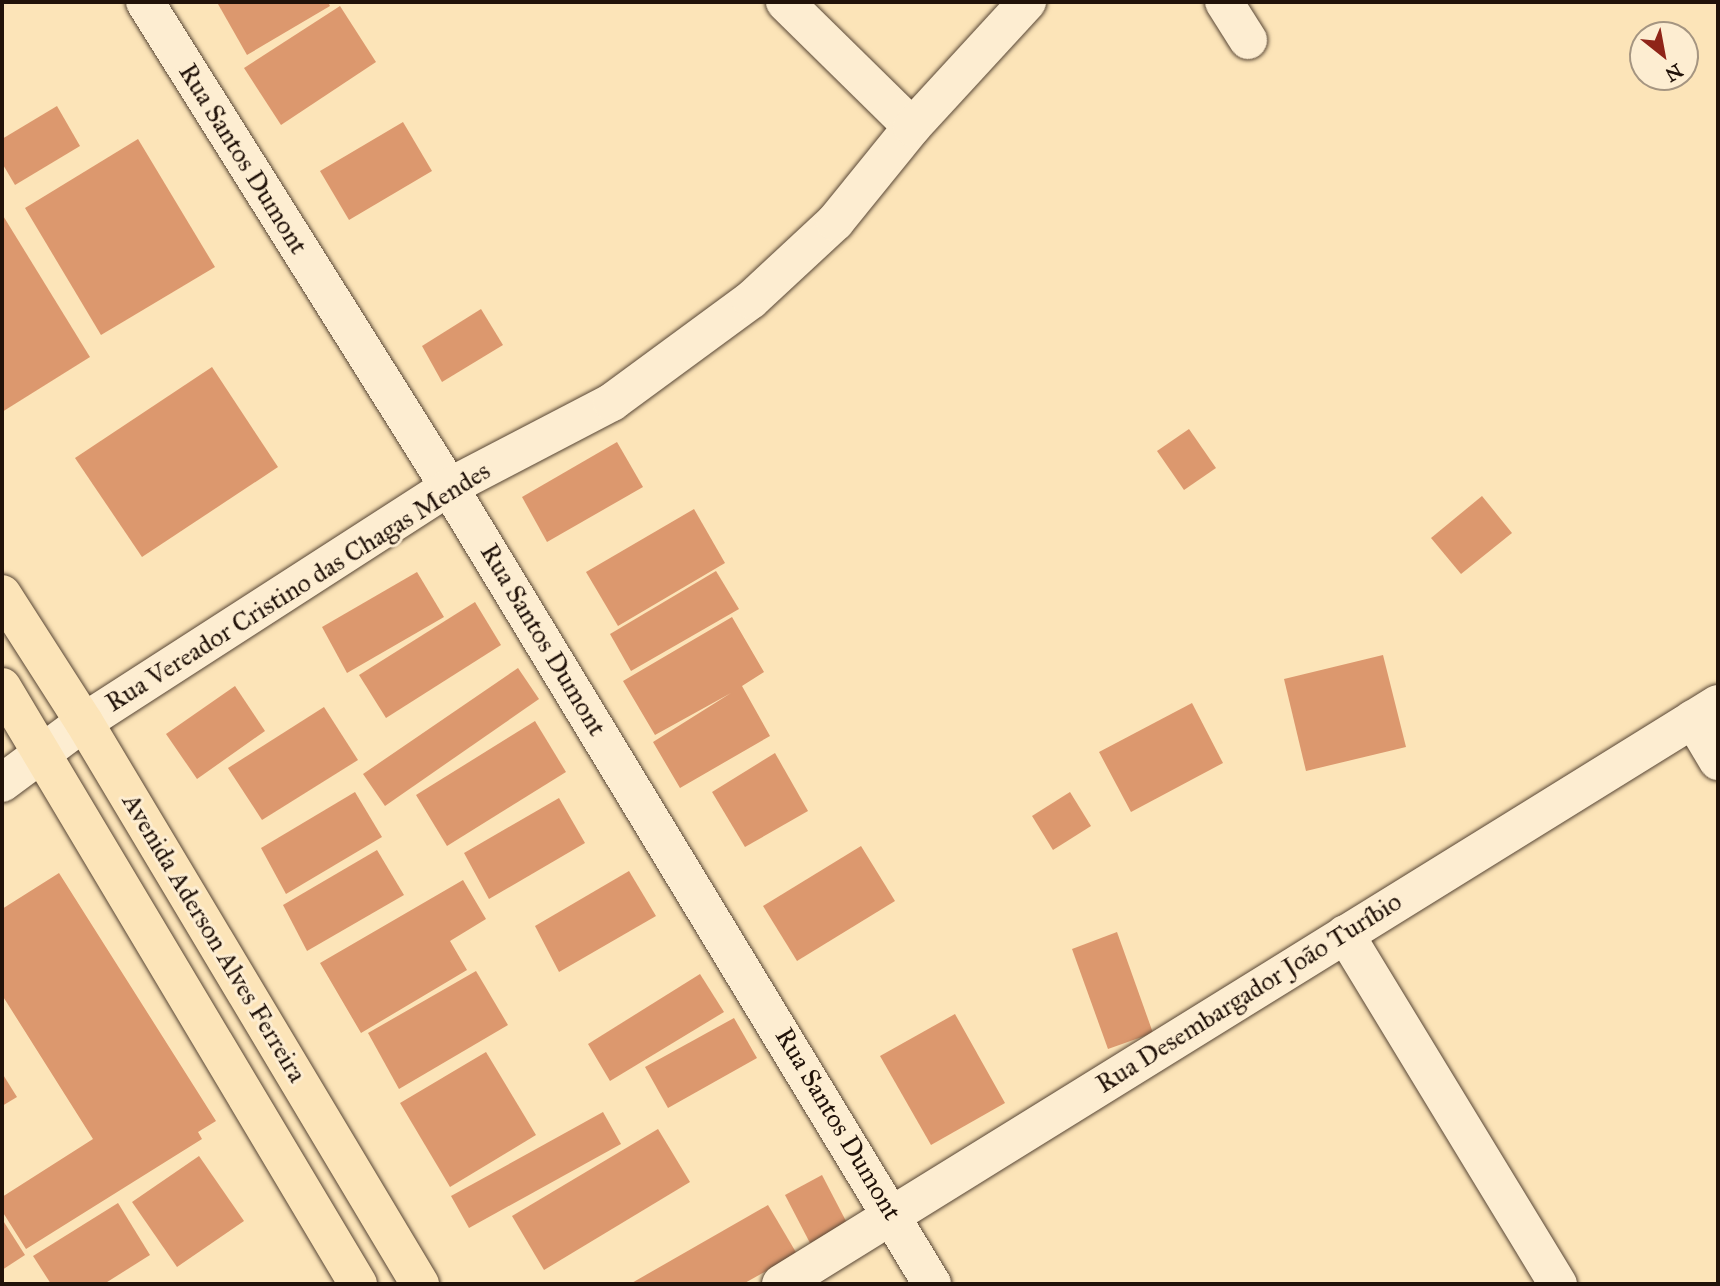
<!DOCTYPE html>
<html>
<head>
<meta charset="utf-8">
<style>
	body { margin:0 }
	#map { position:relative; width:1720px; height:1286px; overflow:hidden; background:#fce4b8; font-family:"IM FELL Great Primer",serif }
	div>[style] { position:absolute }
	.building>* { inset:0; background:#dc986e }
	.roads { filter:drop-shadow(0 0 2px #584635) drop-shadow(0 0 2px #584635) }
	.street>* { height:38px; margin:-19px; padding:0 19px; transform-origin:19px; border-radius:19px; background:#fdedd1 }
	.primary>* { height:38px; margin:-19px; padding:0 19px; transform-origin:19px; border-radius:19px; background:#fce4b8 }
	span { translate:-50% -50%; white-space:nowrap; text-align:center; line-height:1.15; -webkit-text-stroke:6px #fdedd1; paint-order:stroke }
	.street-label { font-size:26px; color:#211209 }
	.frame { position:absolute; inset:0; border:4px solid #211209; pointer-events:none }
	.north { position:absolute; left:1629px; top:21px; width:70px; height:70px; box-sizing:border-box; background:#fdedd1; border:2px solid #a59581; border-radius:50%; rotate:149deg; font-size:19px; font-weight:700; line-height:28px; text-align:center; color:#211209 }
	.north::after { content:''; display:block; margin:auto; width:24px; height:32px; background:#8f2418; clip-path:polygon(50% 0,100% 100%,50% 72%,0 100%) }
</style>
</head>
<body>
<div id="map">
	<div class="building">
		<div style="clip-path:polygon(222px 2px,328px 2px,330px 6px,247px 55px,218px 4px)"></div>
		<div style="clip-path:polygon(340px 6px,376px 62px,281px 125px,244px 68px)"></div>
		<div style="clip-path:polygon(57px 106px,80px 146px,15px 185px,2px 163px,2px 139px)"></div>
		<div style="clip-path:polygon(403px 122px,432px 171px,349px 220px,320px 171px)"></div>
		<div style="clip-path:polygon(138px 139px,215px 267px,101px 335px,25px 208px)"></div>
		<div style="clip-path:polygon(2px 214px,90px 357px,2px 412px)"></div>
		<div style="clip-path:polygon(481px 309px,503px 345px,442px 382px,422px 346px)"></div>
		<div style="clip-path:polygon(212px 367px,278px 467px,142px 557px,75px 458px)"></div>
		<div style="clip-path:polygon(1189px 429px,1216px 468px,1184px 490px,1157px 451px)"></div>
		<div style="clip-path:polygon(617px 442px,643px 487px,547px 542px,522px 497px)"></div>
		<div style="clip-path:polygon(1482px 496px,1512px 533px,1461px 574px,1431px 538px)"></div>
		<div style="clip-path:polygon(694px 509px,725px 563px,618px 626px,586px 572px)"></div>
		<div style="clip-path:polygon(716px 571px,739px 609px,631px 671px,610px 634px)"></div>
		<div style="clip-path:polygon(417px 572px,444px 617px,347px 673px,322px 627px)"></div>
		<div style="clip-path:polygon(475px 602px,501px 645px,386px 718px,359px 675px)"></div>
		<div style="clip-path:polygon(732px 617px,764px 672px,742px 686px,770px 736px,680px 788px,653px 742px,731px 693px,655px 735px,623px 681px)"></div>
		<div style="clip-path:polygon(1383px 655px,1406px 747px,1306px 771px,1284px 679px)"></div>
		<div style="clip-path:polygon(518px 668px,539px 699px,385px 806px,363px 774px)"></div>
		<div style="clip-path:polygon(235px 686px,265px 731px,197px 779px,166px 734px)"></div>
		<div style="clip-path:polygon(1192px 703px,1223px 763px,1131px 812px,1099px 752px)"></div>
		<div style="clip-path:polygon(324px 707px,358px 760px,262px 820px,228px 768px)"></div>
		<div style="clip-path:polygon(535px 721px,566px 772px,447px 846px,416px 795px)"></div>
		<div style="clip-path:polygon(775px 753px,808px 811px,745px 847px,712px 792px)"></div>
		<div style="clip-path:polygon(355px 792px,382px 837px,286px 894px,261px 848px)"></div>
		<div style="clip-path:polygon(1070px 792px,1091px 826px,1053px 850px,1032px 816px)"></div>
		<div style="clip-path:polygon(559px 798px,585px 843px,489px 899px,464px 853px)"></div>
		<div style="clip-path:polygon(861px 846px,895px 901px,797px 961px,763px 906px)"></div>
		<div style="clip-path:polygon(377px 850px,404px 895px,307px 951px,283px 905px)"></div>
		<div style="clip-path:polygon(629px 871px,656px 916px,559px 972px,535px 926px)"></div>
		<div style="clip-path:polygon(59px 873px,216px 1121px,198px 1132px,202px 1139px,26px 1249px,2px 1211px,2px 1197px,93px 1139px,2px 995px,2px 909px)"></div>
		<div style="clip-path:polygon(463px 880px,486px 919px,450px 941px,467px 970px,361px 1033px,320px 963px)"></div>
		<div style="clip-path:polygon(1117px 932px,1153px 1033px,1108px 1049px,1072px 949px)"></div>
		<div style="clip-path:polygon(476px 971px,508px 1025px,399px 1089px,368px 1033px)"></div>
		<div style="clip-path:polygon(700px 974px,724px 1012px,610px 1081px,588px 1044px)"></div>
		<div style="clip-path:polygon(955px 1014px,1005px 1103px,931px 1145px,880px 1056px)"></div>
		<div style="clip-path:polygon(734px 1018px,757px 1058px,668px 1108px,645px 1067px)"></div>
		<div style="clip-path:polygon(486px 1052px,536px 1135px,450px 1187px,400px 1103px)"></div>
		<div style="clip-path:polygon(2px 1073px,17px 1097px,2px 1106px)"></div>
		<div style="clip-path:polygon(603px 1112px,621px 1144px,469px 1228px,451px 1196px)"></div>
		<div style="clip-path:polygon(658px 1129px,690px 1182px,544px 1270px,512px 1216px)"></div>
		<div style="clip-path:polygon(199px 1156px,244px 1221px,177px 1267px,132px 1202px)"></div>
		<div style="clip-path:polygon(822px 1175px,847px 1223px,810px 1243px,785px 1195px)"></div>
		<div style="clip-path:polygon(118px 1203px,150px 1255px,104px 1284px,51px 1284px,33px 1256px)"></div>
		<div style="clip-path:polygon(768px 1205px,797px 1254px,743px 1284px,630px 1284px)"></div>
		<div style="clip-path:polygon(2px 1219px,25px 1255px,2px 1270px)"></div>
	</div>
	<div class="roads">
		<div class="street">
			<div style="left:145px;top:2px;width:572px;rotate:57.92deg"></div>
			<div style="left:449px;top:487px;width:932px;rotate:58.78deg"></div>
			<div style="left:785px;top:2px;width:178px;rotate:44.5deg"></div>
			<div style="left:1224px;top:2px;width:45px;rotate:57.7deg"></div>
			<div style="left:1693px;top:719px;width:49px;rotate:59.2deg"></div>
			<div style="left:2px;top:783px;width:102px;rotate:-36.6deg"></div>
			<div style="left:84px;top:722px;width:434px;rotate:-32.8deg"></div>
			<div style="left:449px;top:487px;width:184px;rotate:-27.5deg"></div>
			<div style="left:612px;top:402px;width:172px;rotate:-36.3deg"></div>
			<div style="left:751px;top:300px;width:115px;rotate:-42.9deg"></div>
			<div style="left:835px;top:222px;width:122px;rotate:-51deg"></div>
			<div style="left:912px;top:127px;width:170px;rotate:-47.4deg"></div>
			<div style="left:1345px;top:934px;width:410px;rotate:58.7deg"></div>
			<div style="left:781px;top:1284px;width:1102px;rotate:-31.76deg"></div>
		</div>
		<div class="primary">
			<div style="left:2px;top:594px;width:152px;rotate:57.4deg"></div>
			<div style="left:84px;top:722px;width:655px;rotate:59.13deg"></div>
			<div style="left:2px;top:687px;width:695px;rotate:59.19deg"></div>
		</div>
	</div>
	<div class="street-label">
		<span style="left:243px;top:159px;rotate:58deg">Rua Santos Dumont</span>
		<span style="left:298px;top:587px;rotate:-32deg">Rua Vereador Cristino das Chagas Mendes</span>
		<span style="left:543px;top:640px;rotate:59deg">Rua Santos Dumont</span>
		<span style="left:214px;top:938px;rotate:59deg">Avenida Aderson Alves Ferreira</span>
		<span style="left:1249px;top:993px;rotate:-32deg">Rua Desembargador João Turíbio</span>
		<span style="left:838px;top:1124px;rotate:59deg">Rua Santos Dumont</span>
	</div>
	<div class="frame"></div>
	<div class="north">N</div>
</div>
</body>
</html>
